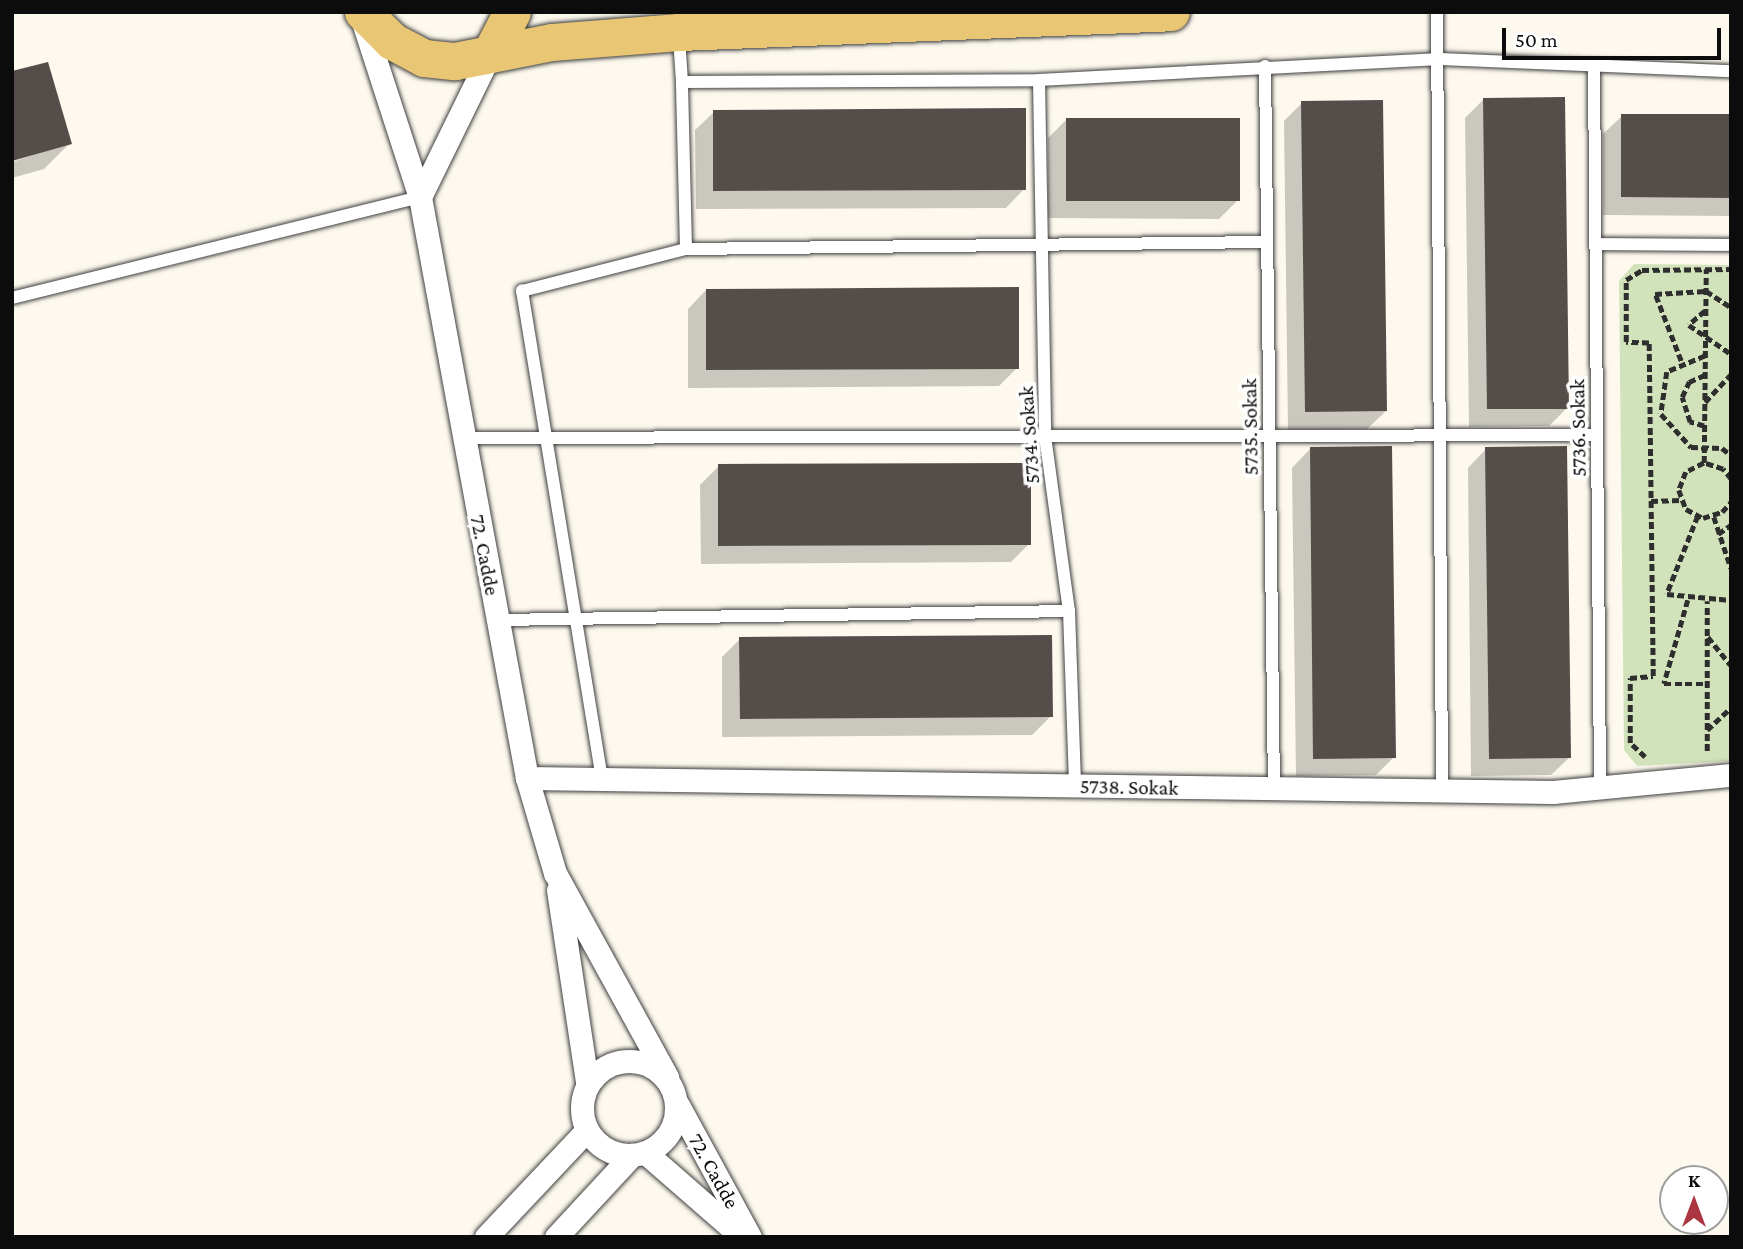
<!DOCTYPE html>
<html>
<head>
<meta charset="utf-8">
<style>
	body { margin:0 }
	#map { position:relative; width:1743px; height:1249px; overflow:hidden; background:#fdf9ee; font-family:"Crimson Pro",serif }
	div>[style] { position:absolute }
	.green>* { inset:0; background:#d2e3bb }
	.shadow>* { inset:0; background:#0003 }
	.building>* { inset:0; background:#544d4a }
	.path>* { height:4.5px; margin-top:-2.25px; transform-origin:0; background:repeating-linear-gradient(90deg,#2e2e2e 0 7px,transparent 0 10.5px) }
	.roads { filter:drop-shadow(0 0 2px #3f3f3f) drop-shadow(0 0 2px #3f3f3f) }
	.lane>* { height:12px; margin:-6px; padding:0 6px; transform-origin:6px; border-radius:6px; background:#fff }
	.street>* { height:23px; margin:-11.5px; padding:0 11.5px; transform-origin:11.5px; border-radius:11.5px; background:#fff }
	.street>.ring { margin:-11.5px; padding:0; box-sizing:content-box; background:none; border:23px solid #fff; border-radius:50% }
	.primary>* { height:37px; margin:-18.5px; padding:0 18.5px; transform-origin:18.5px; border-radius:18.5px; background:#e8c673 }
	span { translate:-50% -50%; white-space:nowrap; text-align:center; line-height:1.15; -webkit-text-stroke:7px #fff; paint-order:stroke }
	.street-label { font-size:21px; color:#0c0c0c }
	.frame { position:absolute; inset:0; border:14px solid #0c0c0c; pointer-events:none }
	.north { position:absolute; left:1659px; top:1165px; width:70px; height:70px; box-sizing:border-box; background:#fff; border:2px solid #9e9e9e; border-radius:50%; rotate:0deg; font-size:19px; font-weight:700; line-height:28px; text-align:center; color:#0c0c0c }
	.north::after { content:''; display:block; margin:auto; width:24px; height:32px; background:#ab3540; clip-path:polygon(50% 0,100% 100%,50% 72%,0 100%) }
	.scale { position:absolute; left:1502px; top:28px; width:219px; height:32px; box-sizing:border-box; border:4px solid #0c0c0c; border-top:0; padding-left:9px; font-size:21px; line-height:24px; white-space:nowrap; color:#0c0c0c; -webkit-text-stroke:5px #fff; paint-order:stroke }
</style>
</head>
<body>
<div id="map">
	<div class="green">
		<div style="clip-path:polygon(1634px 264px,1731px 265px,1731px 761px,1637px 766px,1624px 750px,1619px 281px)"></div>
	</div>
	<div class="shadow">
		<div style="clip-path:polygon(1484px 99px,1567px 408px,1549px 426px,1469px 427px,1465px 118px)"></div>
		<div style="clip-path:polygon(1302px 103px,1386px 411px,1367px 429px,1288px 430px,1284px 121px)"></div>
		<div style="clip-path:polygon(714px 112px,1024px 189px,1006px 208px,696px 209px,695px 130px)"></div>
		<div style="clip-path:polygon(1622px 116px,1731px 116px,1731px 216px,1603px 215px,1603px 134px)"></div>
		<div style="clip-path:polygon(1067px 119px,1238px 200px,1219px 219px,1048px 218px,1048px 138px)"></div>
		<div style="clip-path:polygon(70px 143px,44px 169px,12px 178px,12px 162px)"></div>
		<div style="clip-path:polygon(706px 290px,1017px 368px,999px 386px,688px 388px,688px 309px)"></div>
		<div style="clip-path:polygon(1310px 449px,1394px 757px,1376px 775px,1296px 776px,1292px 468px)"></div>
		<div style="clip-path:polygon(1486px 449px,1570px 757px,1551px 775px,1471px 776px,1468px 468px)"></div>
		<div style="clip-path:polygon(719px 466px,1029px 544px,1011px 562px,701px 564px,700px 485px)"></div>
		<div style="clip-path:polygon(740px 639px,1051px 716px,1032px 735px,722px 737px,722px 657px)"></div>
	</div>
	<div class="building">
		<div style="clip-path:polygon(48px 62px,72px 144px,12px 161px,12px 71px)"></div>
		<div style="clip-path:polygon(1565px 97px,1569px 409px,1487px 409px,1483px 98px)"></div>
		<div style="clip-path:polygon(1383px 100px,1387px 411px,1305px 412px,1301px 101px)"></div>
		<div style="clip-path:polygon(1026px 108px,1026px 190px,713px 191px,713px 110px)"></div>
		<div style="clip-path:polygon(1621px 114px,1731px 114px,1731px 198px,1621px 197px)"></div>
		<div style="clip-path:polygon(1066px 118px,1240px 118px,1240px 201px,1066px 201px)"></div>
		<div style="clip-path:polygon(1019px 287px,1019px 369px,706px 370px,706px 289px)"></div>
		<div style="clip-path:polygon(1392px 446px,1396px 758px,1313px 759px,1310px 447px)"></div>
		<div style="clip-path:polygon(1567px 446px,1571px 758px,1489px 759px,1485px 447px)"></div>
		<div style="clip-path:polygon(1031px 463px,1031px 545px,718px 546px,718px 464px)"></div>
		<div style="clip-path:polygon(1052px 635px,1053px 717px,740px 719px,739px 637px)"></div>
	</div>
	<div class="path">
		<div style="left:1705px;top:311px;width:21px;rotate:139deg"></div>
		<div style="left:1689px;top:325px;width:51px;rotate:34.6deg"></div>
		<div style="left:1705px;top:356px;width:41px;rotate:157.2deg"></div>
		<div style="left:1667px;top:372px;width:42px;rotate:98.1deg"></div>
		<div style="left:1661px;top:414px;width:45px;rotate:47.7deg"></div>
		<div style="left:1691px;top:447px;width:31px;rotate:2deg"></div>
		<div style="left:1722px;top:448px;width:11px;rotate:38deg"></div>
		<div style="left:1681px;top:361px;width:72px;rotate:-111.2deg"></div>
		<div style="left:1655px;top:294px;width:51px;rotate:-3.4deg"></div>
		<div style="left:1706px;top:291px;width:30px;rotate:33deg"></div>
		<div style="left:1705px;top:402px;width:38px;rotate:-47deg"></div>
		<div style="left:1704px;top:426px;width:15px;rotate:-164deg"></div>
		<div style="left:1690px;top:422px;width:26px;rotate:-108deg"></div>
		<div style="left:1682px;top:397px;width:17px;rotate:-65deg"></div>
		<div style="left:1689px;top:382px;width:17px;rotate:-24deg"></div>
		<div style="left:1704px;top:463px;width:194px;rotate:-89.4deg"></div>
		<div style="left:1731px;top:479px;width:13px;rotate:-129deg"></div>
		<div style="left:1723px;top:469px;width:20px;rotate:-162deg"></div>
		<div style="left:1704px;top:463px;width:20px;rotate:153deg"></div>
		<div style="left:1686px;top:472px;width:19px;rotate:111deg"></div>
		<div style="left:1679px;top:490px;width:20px;rotate:70deg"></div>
		<div style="left:1686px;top:509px;width:19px;rotate:28deg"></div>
		<div style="left:1703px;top:518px;width:20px;rotate:-18deg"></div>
		<div style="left:1722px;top:512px;width:13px;rotate:-48deg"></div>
		<div style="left:1651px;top:501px;width:30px;rotate:-2deg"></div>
		<div style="left:1698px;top:516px;width:84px;rotate:111.7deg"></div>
		<div style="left:1667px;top:594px;width:64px;rotate:5.4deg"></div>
		<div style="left:1714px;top:517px;width:54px;rotate:71.6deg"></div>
		<div style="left:1718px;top:534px;width:16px;rotate:-35deg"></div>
		<div style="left:1688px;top:600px;width:87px;rotate:105.9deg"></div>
		<div style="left:1664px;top:684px;width:43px"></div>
		<div style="left:1708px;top:637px;width:36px;rotate:51deg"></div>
		<div style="left:1707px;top:730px;width:33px;rotate:-43deg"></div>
		<div style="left:1707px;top:751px;width:150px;rotate:-90deg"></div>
		<div style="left:1645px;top:757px;width:21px;rotate:-137deg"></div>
		<div style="left:1630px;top:743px;width:65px;rotate:-90deg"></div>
		<div style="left:1630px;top:678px;width:23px;rotate:-5deg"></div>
		<div style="left:1653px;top:676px;width:333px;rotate:-90.7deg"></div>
		<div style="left:1649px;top:343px;width:23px;rotate:-178deg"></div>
		<div style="left:1626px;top:342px;width:62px;rotate:-90deg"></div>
		<div style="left:1626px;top:280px;width:19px;rotate:-32deg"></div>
		<div style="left:1642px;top:270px;width:89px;rotate:-0.6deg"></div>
	</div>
	<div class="roads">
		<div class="lane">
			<div style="left:1437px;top:12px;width:779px;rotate:89.63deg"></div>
			<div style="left:679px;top:37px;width:45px;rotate:86.2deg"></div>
			<div style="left:1265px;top:66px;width:722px;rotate:89.29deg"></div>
			<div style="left:1594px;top:68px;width:720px;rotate:89.52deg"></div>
			<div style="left:1039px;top:80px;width:356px;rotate:89deg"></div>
			<div style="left:1045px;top:436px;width:177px;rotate:82.2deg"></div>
			<div style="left:1069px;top:611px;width:175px;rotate:88deg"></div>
			<div style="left:1595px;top:244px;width:136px;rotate:0.4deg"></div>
			<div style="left:686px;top:249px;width:167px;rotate:-91.4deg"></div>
			<div style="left:682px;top:82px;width:357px;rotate:-0.3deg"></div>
			<div style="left:1039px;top:80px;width:402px;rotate:-3deg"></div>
			<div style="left:1440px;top:59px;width:291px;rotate:2.4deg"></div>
			<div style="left:12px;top:298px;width:420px;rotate:-13.9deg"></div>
			<div style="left:464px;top:438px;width:1133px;rotate:-0.15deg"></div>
			<div style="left:498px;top:620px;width:571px;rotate:-0.9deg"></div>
			<div style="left:602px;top:779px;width:495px;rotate:-99.3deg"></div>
			<div style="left:522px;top:291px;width:169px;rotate:-14.4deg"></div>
			<div style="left:686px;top:249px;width:581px;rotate:-0.69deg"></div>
		</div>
		<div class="street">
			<div style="left:362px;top:19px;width:187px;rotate:72deg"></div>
			<div style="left:420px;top:197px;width:591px;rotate:79.57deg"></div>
			<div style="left:527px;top:778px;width:99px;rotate:73.6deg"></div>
			<div style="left:555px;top:873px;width:233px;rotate:61.2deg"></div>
			<div style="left:420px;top:197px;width:159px;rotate:-63.9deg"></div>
			<div style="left:527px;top:778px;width:1026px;rotate:0.78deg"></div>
			<div style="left:1553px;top:792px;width:179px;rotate:-5.5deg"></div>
			<div style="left:558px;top:890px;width:194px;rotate:81.4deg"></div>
			<div class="ring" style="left:582px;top:1061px;width:71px;height:71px"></div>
			<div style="left:678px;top:1105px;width:150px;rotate:61.4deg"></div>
			<div style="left:647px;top:1154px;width:126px;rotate:41.1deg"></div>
			<div style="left:486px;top:1237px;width:147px;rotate:-46.7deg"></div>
			<div style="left:556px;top:1237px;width:112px;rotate:-47.2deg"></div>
		</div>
		<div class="primary">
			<div style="left:363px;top:12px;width:41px;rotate:45deg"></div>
			<div style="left:392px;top:41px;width:36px;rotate:28deg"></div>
			<div style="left:424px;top:58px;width:31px;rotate:6deg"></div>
			<div style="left:455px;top:61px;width:99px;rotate:-11.1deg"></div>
			<div style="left:552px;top:42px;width:127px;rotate:-4.5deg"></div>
			<div style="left:679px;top:32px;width:492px;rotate:-2.3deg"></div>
			<div style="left:490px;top:54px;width:47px;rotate:-62.4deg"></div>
		</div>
	</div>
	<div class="street-label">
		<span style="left:1250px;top:427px;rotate:-91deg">5735. Sokak</span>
		<span style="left:1578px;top:428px;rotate:-91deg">5736. Sokak</span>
		<span style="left:1029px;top:435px;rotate:-94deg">5734. Sokak</span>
		<span style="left:485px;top:555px;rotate:79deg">72. Cadde</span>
		<span style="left:1129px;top:787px;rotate:1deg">5738. Sokak</span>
		<span style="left:714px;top:1171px;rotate:61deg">72. Cadde</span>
	</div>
	<div class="frame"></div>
	<div class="north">K</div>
	<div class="scale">50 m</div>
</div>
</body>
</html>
